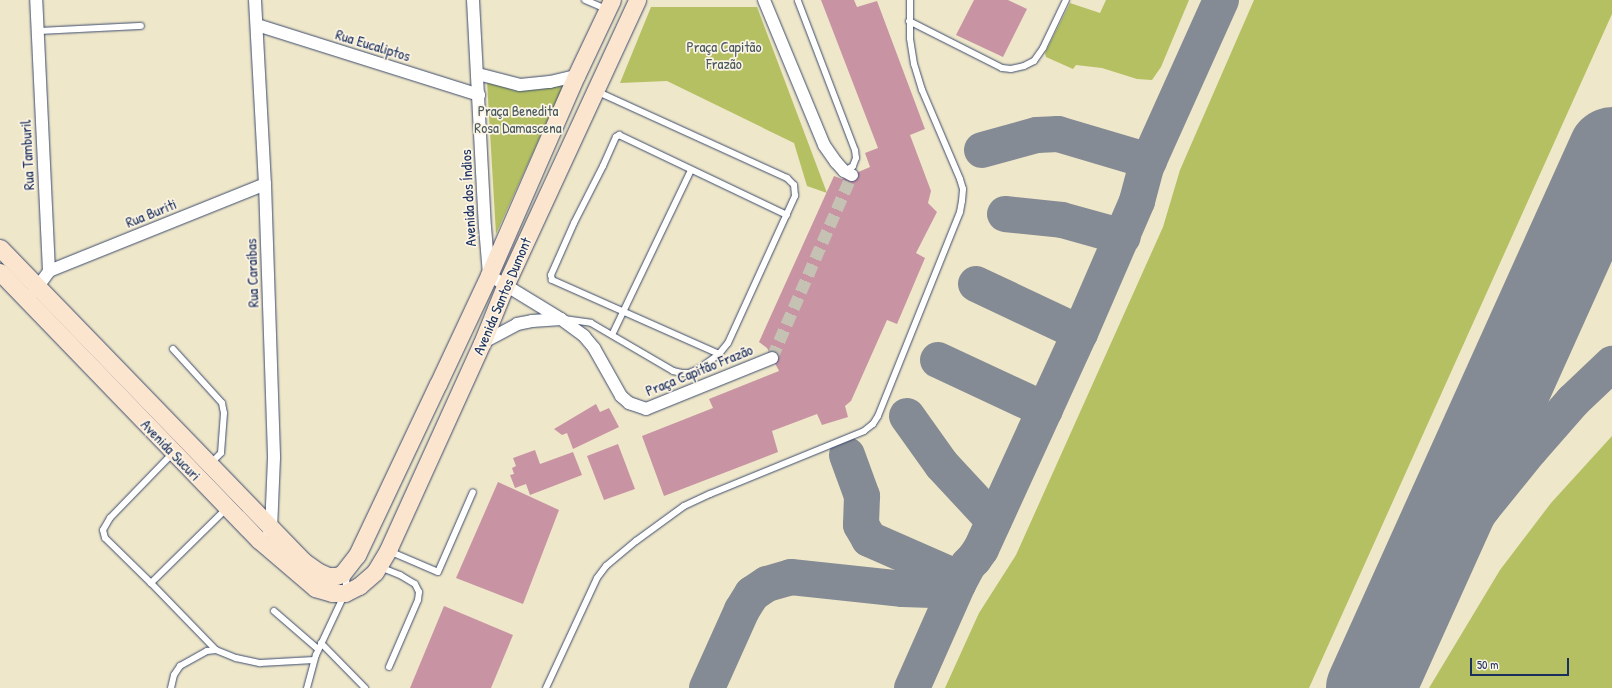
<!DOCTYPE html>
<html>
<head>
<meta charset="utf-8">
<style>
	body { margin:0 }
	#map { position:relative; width:1612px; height:688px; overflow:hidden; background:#efe7c9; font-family:"Patrick Hand",sans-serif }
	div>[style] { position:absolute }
	.green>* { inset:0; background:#b4c062 }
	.taxiway>* { height:36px; margin:-18px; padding:0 18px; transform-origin:18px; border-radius:18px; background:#858b94 }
	.runway>* { height:89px; margin:-44.5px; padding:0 44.5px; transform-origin:44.5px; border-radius:44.5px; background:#858b94 }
	.building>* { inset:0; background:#c894a4 }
	.street-tunnel>* { height:12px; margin-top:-6px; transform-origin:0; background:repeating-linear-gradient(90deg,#c5c2b4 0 12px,transparent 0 18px) }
	.roads { filter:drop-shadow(0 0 1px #3b4b6e) drop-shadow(0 0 1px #3b4b6e) }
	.lane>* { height:6px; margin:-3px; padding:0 3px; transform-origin:3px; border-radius:3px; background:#fff }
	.street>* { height:12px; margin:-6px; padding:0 6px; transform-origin:6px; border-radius:6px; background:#fff }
	.secondary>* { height:17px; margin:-8.5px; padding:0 8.5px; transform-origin:8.5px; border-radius:8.5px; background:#fce5cf }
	span { translate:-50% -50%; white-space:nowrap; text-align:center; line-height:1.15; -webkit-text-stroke:3.5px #fcf5e5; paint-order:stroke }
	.street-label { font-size:15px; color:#1b2f5e }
	.park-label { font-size:15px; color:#495a5f }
	.scale { position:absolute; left:1470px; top:658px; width:99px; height:18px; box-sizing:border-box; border:2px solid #1b2f5e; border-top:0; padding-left:5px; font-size:12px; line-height:14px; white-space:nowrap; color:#1b2f5e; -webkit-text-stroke:3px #fcf5e5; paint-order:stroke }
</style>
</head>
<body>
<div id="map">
	<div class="green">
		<div style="clip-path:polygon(1106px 0,1189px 0,1161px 67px,1152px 80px,1137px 79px,1102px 68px,1076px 65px,1073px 69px,1046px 57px,1045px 53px,1070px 3px,1100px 13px)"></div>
		<div style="clip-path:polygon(1254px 0,1612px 0,1612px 14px,1309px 688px,945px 688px,979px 613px,1016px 555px,1163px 227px,1180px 170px)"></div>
		<div style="clip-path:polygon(651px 7px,757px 7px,827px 193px,807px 186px,794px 143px,667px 81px,620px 83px)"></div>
		<div style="clip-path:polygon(487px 81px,516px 91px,541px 89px,564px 84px,496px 234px)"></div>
		<div style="clip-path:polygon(1612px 436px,1612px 688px,1429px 688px,1500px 570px,1551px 503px)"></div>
	</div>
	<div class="taxiway">
		<div style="left:982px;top:150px;width:57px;rotate:-15.3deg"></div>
		<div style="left:1037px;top:135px;width:21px;rotate:-3deg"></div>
		<div style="left:1058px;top:134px;width:95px;rotate:16.5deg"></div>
		<div style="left:1005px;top:214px;width:57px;rotate:6deg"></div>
		<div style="left:1062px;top:220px;width:63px;rotate:15.6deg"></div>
		<div style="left:976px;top:284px;width:115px;rotate:25.2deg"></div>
		<div style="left:938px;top:360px;width:118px;rotate:25deg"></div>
		<div style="left:907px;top:416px;width:60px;rotate:54.5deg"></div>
		<div style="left:942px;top:465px;width:76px;rotate:47.1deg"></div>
		<div style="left:847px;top:455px;width:44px;rotate:69.9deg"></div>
		<div style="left:862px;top:496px;width:29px;rotate:92deg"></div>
		<div style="left:861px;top:525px;width:16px;rotate:60deg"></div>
		<div style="left:869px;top:539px;width:99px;rotate:23.7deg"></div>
		<div style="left:1400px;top:621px;width:140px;rotate:-53.7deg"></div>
		<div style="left:1483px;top:508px;width:75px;rotate:-51deg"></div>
		<div style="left:1530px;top:450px;width:65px;rotate:-48.7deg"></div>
		<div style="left:1573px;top:401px;width:54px;rotate:-43.5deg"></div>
		<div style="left:707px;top:688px;width:85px;rotate:-65.8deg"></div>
		<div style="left:742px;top:610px;width:19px;rotate:-58deg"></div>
		<div style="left:752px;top:594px;width:18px;rotate:-34deg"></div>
		<div style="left:767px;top:584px;width:25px;rotate:-16deg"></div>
		<div style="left:791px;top:577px;width:113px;rotate:6.1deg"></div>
		<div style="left:903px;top:589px;width:37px;rotate:2deg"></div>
		<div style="left:940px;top:590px;width:19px;rotate:-18deg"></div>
		<div style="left:912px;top:688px;width:114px;rotate:-66.1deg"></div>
		<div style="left:958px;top:584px;width:21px;rotate:-62deg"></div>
		<div style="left:968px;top:565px;width:8px;rotate:-45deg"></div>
		<div style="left:974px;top:559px;width:12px;rotate:-55deg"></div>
		<div style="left:981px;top:549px;width:238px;rotate:-65.4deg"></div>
		<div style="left:1080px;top:333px;width:144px;rotate:-66.6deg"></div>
		<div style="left:1137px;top:201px;width:35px;rotate:-75deg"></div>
		<div style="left:1146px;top:167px;width:183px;rotate:-65.8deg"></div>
	</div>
	<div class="runway">
		<div style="left:1370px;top:688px;width:589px;rotate:-65.74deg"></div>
	</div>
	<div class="building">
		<div style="clip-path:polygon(821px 0,854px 0,857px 7px,877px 1px,925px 129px,910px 135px,931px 191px,928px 203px,937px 212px,916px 253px,925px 258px,897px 324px,887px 320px,851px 401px,845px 406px,848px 417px,822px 425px,817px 414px,772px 431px,778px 452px,664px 496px,642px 436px,713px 408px,709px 399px,779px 371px,767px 348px,759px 342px,834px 176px,842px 179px,870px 167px,865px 153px,878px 148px)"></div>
		<div style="clip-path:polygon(974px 0,1008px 0,1027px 9px,1003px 57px,956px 35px)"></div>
		<div style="clip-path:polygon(596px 404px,600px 412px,609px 408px,619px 427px,573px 449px,567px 433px,562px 435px,554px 429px)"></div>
		<div style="clip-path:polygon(618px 444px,635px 489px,604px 500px,587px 456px)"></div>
		<div style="clip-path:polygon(535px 450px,540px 464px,573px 452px,582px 475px,530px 495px,526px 484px,515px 488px,510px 475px,514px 474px,512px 468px,516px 466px,513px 458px)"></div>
		<div style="clip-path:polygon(498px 482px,559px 510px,523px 604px,456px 578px)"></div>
		<div style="clip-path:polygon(444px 606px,513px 635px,491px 688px,410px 688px)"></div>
	</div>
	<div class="street-tunnel">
		<div style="left:772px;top:358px;width:200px;rotate:-66.4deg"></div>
	</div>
	<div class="roads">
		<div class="lane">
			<div style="left:585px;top:0;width:23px;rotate:23deg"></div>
			<div style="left:798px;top:1px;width:160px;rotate:69.1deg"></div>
			<div style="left:855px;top:150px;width:8px;rotate:83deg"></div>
			<div style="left:856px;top:158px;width:9px;rotate:111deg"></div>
			<div style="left:853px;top:166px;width:10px;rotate:151deg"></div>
			<div style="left:909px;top:21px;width:104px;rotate:26.8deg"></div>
			<div style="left:1002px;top:68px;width:9px;rotate:6deg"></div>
			<div style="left:1011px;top:69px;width:13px;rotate:-13deg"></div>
			<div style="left:1024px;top:66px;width:11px;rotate:-27deg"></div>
			<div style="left:1034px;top:61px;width:16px;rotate:-55deg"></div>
			<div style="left:1043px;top:48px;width:53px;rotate:-64.4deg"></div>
			<div style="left:37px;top:31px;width:104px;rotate:-2.8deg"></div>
			<div style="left:564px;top:319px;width:27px;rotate:8deg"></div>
			<div style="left:591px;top:323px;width:95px;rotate:30.3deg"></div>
			<div style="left:673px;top:371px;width:9px;rotate:13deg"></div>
			<div style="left:682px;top:373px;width:7px"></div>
			<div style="left:689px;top:373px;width:12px;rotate:-24deg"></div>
			<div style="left:700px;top:368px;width:24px;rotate:-36deg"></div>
			<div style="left:719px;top:354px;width:14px;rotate:-51deg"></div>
			<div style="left:728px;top:343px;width:162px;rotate:-65.5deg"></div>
			<div style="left:795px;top:196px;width:11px;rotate:-95deg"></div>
			<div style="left:794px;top:185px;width:10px;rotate:-135deg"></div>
			<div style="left:787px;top:178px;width:210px;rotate:-155.5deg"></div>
			<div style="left:612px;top:335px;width:183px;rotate:-64.4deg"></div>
			<div style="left:173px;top:349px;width:73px;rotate:47.8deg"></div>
			<div style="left:222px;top:403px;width:10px;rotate:79deg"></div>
			<div style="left:224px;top:413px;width:40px;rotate:94.3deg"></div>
			<div style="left:221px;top:453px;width:16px;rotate:135deg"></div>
			<div style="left:719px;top:354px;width:183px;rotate:-156.1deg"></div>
			<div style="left:552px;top:280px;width:5px;rotate:-101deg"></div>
			<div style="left:551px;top:275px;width:57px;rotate:-66.1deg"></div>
			<div style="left:574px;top:223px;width:64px;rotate:-63deg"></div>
			<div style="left:603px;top:166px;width:32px;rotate:-66deg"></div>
			<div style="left:616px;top:137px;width:4px;rotate:-34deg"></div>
			<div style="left:619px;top:135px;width:186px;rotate:25.5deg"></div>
			<div style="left:227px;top:508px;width:107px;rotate:135.4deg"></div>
			<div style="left:151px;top:583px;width:93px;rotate:45.9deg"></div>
			<div style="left:216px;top:650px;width:22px;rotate:22deg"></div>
			<div style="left:236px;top:658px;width:25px;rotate:12deg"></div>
			<div style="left:260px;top:663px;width:54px;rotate:-3.2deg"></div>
			<div style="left:389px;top:551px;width:53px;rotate:23.2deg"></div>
			<div style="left:438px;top:572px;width:87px;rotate:-66.4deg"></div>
			<div style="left:380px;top:567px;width:22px;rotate:22deg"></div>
			<div style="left:400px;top:575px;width:17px;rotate:31deg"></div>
			<div style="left:415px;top:584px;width:9px;rotate:63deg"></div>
			<div style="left:419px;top:592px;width:8px;rotate:97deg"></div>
			<div style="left:418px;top:600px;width:73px;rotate:113.4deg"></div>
			<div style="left:151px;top:583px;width:64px;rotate:-135.6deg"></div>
			<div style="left:105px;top:538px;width:8px;rotate:-104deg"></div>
			<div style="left:103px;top:530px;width:14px;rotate:-60deg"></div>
			<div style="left:110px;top:518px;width:92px;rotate:-45.9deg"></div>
			<div style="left:274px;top:611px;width:58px;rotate:40.8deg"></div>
			<div style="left:321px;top:643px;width:63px;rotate:45.6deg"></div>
			<div style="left:171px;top:688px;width:13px;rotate:-77deg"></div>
			<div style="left:174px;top:675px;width:11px;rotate:-56deg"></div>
			<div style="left:180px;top:666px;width:31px;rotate:-29deg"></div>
			<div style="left:207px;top:651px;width:9px;rotate:-6deg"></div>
			<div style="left:307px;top:688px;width:34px;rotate:-75deg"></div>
			<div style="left:316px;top:655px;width:68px;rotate:-64.9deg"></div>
			<div style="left:345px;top:593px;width:20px;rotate:-84deg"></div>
			<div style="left:546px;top:688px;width:121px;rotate:-65.1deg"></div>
			<div style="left:597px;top:578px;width:15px;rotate:-53deg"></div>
			<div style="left:606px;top:566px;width:39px;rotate:-40deg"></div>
			<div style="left:636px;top:541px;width:59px;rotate:-36.1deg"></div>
			<div style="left:684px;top:506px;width:29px;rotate:-25deg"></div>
			<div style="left:710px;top:494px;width:166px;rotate:-22.2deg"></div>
			<div style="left:864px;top:431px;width:11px;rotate:-38deg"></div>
			<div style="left:873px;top:424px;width:9px;rotate:-58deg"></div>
			<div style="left:878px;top:416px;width:220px;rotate:-68.1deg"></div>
			<div style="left:960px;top:212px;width:11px;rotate:-80deg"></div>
			<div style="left:962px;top:201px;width:12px;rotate:-85deg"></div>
			<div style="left:963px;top:189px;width:10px;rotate:-107deg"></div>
			<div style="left:960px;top:179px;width:97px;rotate:-113.1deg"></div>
			<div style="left:922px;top:90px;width:27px;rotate:-107deg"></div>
			<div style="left:914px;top:64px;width:26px;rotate:-99deg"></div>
			<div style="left:910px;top:38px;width:38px;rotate:-90deg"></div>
		</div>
		<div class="street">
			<div style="left:255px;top:0;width:184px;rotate:86.9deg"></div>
			<div style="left:265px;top:184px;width:274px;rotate:88.1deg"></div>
			<div style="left:274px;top:458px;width:71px;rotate:92.4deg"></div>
			<div style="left:271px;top:529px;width:3px;rotate:135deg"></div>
			<div style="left:473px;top:0;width:227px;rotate:87deg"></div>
			<div style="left:485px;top:227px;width:48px;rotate:85.2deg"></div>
			<div style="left:489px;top:275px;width:84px;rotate:31.4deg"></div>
			<div style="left:561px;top:319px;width:29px;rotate:36deg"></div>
			<div style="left:584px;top:336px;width:16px;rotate:50deg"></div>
			<div style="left:594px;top:348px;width:55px;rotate:60.6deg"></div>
			<div style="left:621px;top:396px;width:11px;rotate:41deg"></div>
			<div style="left:629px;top:403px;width:18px;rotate:19deg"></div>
			<div style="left:646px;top:409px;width:136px;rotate:-22deg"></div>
			<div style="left:764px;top:0;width:157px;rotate:67.5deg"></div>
			<div style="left:824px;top:145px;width:21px;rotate:55deg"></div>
			<div style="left:836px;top:162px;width:12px;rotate:48deg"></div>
			<div style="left:844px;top:171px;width:9px;rotate:27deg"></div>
			<div style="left:257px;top:25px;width:233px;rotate:17.5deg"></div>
			<div style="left:478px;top:74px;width:43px;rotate:14.7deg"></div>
			<div style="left:520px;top:85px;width:30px;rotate:-6deg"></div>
			<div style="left:550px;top:82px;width:27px;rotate:-13deg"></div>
			<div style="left:49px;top:271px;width:233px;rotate:-21.9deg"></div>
			<div style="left:34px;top:292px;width:26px;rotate:-54deg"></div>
			<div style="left:49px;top:271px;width:271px;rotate:-92.7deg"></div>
			<div style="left:482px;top:343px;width:40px;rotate:-28deg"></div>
			<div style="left:517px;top:324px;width:15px;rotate:-11deg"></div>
			<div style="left:532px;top:321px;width:29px;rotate:-4deg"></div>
		</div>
		<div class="secondary">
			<div style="left:0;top:248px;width:436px;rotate:45.9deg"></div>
			<div style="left:303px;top:561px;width:19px;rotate:35deg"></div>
			<div style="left:319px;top:572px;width:10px;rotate:24deg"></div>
			<div style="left:328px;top:576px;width:8px"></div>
			<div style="left:336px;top:576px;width:6px;rotate:-18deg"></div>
			<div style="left:342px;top:574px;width:24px;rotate:-52deg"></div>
			<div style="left:357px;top:555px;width:189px;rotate:-64.7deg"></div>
			<div style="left:438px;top:384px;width:120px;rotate:-64.9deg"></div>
			<div style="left:489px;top:275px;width:217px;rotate:-66.4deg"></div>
			<div style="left:576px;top:76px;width:84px;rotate:-64.7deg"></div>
			<div style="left:0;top:272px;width:373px;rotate:46deg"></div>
			<div style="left:259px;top:540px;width:74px;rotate:40.6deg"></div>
			<div style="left:315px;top:588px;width:18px;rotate:16deg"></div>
			<div style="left:332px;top:593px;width:13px"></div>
			<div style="left:345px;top:593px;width:16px;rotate:-27deg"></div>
			<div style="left:359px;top:586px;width:21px;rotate:-41deg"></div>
			<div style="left:375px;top:572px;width:26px;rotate:-59deg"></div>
			<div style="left:388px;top:550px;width:227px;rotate:-65.6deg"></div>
			<div style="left:482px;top:343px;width:61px;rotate:-68deg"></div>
			<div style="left:505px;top:286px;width:315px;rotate:-65.2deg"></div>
		</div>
	</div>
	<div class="street-label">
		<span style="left:373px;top:45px;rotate:17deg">Rua Eucaliptos</span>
		<span style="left:27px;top:155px;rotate:-93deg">Rua Tamburil</span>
		<span style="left:468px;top:198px;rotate:-93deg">Avenida dos Índios</span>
		<span style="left:151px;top:213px;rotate:-22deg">Rua Buriti</span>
		<span style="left:252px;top:273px;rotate:-92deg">Rua Caraíbas</span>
		<span style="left:502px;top:296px;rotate:-67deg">Avenida Santos Dumont</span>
		<span style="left:699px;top:370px;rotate:-22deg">Praça Capitão Frazão</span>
		<span style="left:171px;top:450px;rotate:46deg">Avenida Sucuri</span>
	</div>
	<div class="park-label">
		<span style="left:724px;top:55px">Praça Capitão<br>Frazão</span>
		<span style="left:518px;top:119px">Praça Benedita<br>Rosa Damascena</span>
	</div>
	<div class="scale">50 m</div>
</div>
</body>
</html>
